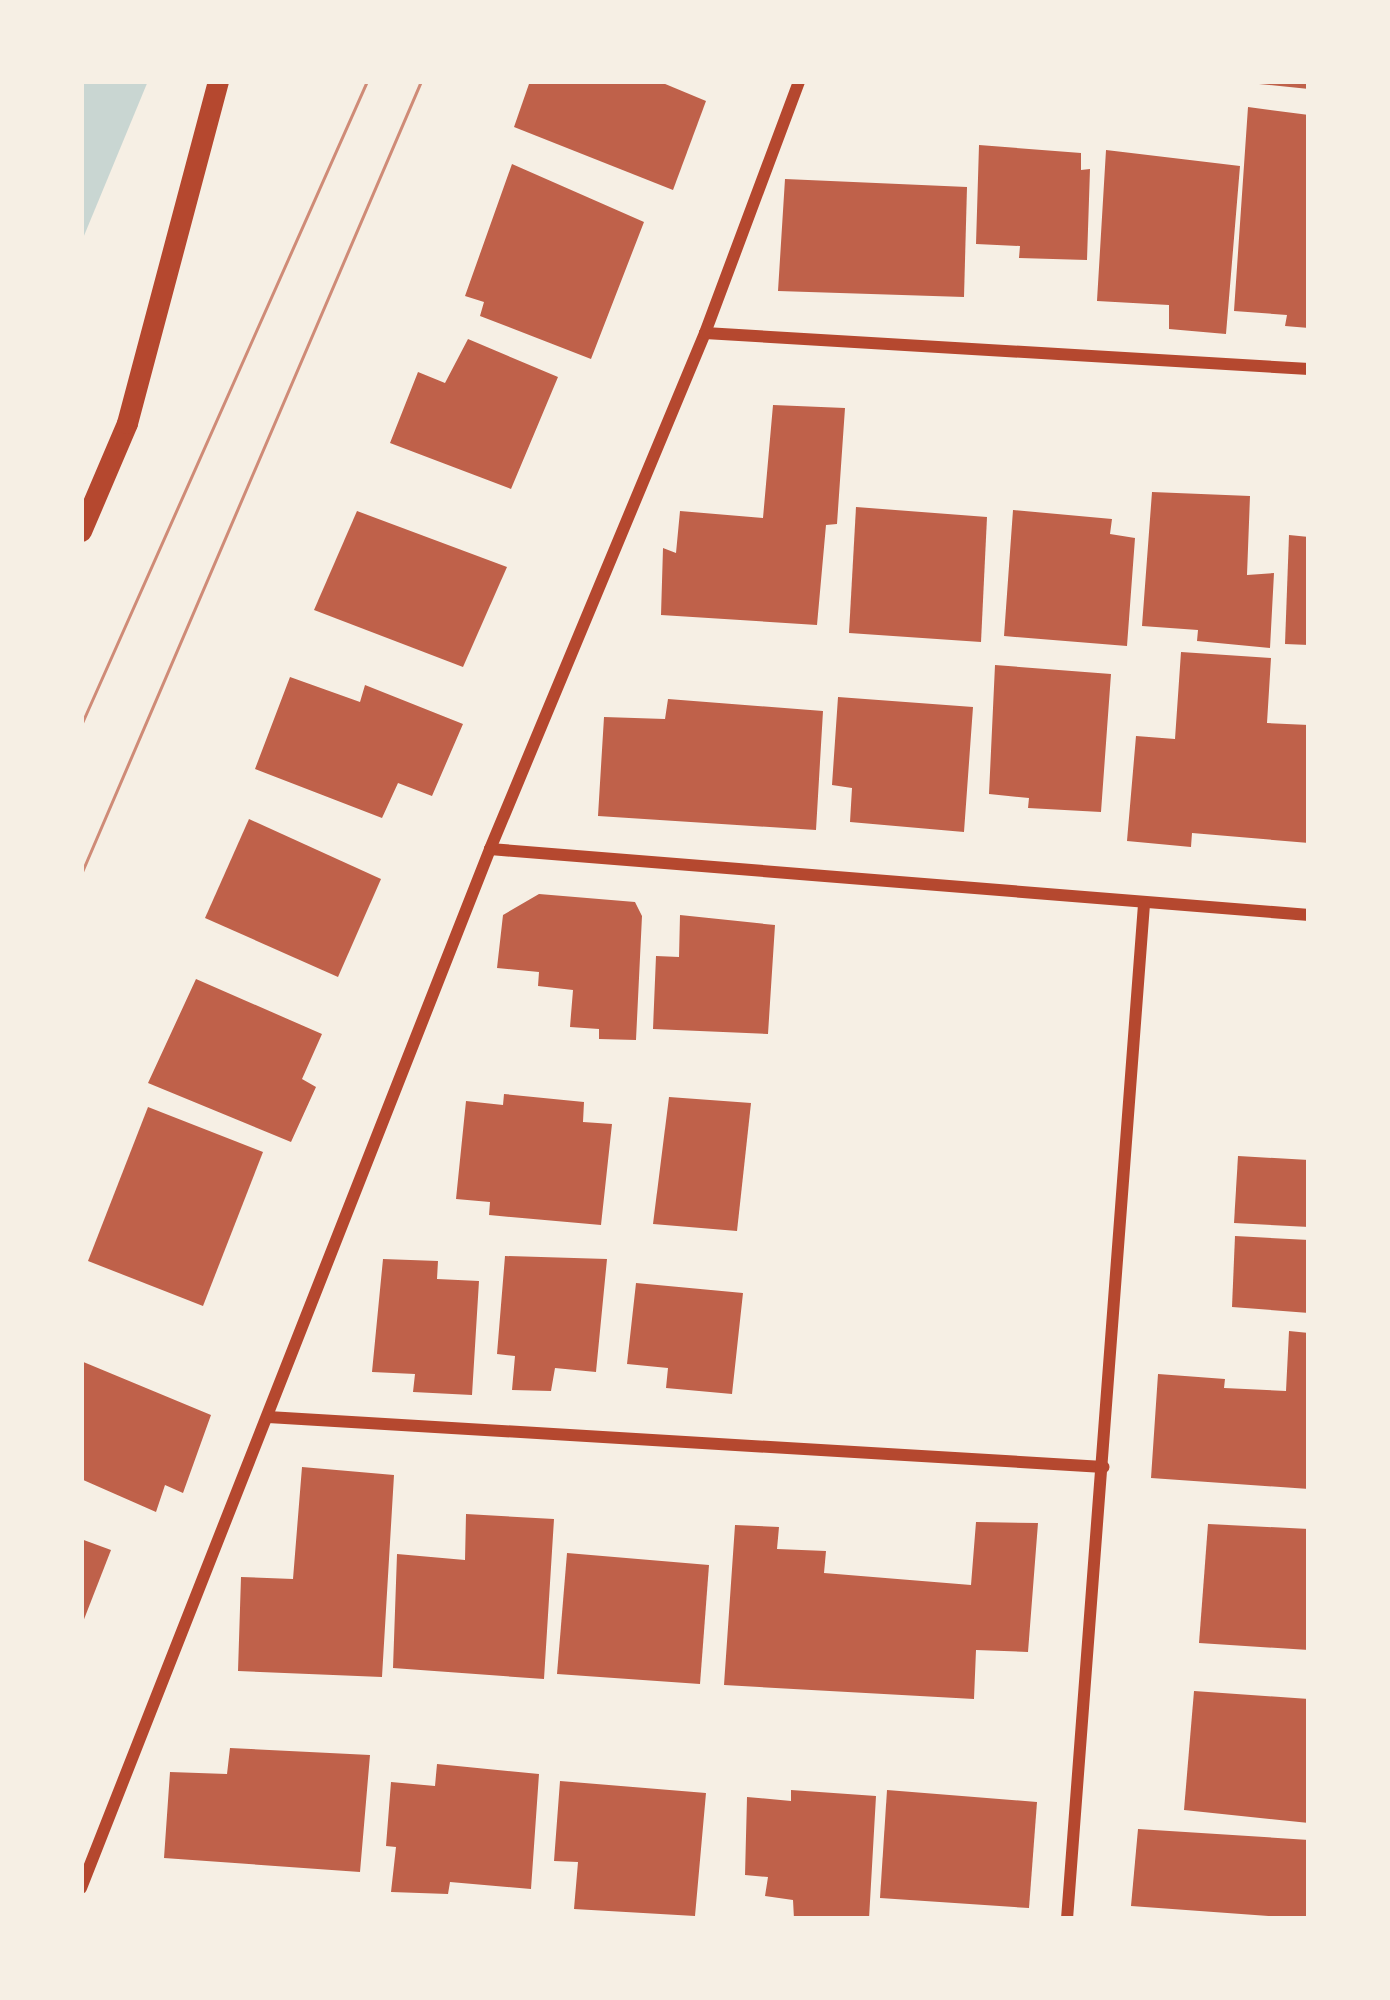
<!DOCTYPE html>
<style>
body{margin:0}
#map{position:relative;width:1390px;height:2000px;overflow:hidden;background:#f6efe4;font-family:"Archivo Narrow",sans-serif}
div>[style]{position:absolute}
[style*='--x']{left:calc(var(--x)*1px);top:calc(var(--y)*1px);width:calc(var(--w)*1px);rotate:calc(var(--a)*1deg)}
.water>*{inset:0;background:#c9d6d2}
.building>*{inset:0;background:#bf614a}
.minor>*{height:12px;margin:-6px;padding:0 6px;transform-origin:6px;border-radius:6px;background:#b5482f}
.tertiary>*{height:21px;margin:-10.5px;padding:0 10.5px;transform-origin:10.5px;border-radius:10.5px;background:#b5482f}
.tram>*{height:3px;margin:-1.5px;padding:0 1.5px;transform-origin:1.5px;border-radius:1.5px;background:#cf8b77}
span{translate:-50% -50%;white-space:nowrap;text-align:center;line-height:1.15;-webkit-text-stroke:12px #f6efe4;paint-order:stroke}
.frame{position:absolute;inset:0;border:84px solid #f6efe4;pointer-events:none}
</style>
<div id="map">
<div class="water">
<i style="clip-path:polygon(81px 81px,148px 81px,81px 243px)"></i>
</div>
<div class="building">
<i style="clip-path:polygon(530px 81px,658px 81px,706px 101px,673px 190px,514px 127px)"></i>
<i style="clip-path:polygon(1260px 81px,1309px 81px,1309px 89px,1259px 84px)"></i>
<i style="clip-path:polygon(1248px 107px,1309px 115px,1309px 328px,1285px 326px,1287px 315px,1234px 311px)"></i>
<i style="clip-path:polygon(979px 145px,1081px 153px,1081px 170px,1090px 169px,1087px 260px,1019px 258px,1020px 246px,976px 244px)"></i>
<i style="clip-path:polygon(1106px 150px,1240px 166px,1226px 334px,1169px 329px,1169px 305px,1097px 301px)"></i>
<i style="clip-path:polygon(512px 164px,644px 222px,591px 359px,480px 316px,484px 302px,465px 296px)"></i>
<i style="clip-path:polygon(785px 179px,967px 187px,964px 297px,778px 291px)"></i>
<i style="clip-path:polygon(468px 339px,558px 377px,511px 489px,390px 443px,418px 372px,445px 383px)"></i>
<i style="clip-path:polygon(773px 405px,845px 408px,837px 524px,826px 525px,817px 625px,661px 615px,663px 548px,676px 553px,680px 511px,763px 518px)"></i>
<i style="clip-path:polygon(1152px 492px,1250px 496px,1247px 575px,1274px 573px,1270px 648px,1197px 641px,1198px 630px,1142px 626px)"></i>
<i style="clip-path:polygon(856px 507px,987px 517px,981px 642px,849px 633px)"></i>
<i style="clip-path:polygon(1013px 510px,1112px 519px,1110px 534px,1135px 538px,1127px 646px,1004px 636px)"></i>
<i style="clip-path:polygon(357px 511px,507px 567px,463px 667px,314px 610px)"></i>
<i style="clip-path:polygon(1289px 535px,1309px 537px,1309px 645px,1285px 644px)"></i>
<i style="clip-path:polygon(1181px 652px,1271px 658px,1267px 723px,1309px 725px,1309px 843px,1192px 833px,1191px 847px,1127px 841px,1136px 736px,1175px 739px)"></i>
<i style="clip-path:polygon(995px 665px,1111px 674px,1101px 812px,1028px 808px,1029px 798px,989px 794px)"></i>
<i style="clip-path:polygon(290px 677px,360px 702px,365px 685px,463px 724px,432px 796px,398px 783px,382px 818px,255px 769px)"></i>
<i style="clip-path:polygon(838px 697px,973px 707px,964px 832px,850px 822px,852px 788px,832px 785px)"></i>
<i style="clip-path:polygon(668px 699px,823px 711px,816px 830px,598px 816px,604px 717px,665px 719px)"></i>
<i style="clip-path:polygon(249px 819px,381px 879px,338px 977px,205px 918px)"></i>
<i style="clip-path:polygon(539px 894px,635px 902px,642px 916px,636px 1040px,599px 1039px,599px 1029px,570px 1027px,573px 990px,538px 986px,539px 972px,497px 968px,503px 915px)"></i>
<i style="clip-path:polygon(680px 915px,775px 925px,768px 1034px,653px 1029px,656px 956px,679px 957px)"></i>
<i style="clip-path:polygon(196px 979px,322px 1034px,302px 1079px,316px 1087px,291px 1142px,148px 1083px)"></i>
<i style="clip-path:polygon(504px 1094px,584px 1102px,583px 1122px,612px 1124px,601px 1225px,489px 1215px,490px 1202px,456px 1199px,466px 1101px,503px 1105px)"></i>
<i style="clip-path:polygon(669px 1097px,751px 1103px,737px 1231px,653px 1224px)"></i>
<i style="clip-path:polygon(148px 1107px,263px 1152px,203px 1306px,88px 1261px)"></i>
<i style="clip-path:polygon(1238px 1156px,1309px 1160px,1309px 1227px,1234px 1223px)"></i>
<i style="clip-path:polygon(1235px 1236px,1309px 1240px,1309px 1313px,1232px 1307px)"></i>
<i style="clip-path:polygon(505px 1256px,607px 1259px,596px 1372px,555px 1368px,551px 1391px,512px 1390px,515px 1356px,497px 1354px)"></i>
<i style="clip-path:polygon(383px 1259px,438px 1261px,437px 1279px,479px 1281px,472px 1395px,413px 1392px,415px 1374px,372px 1372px)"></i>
<i style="clip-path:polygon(636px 1283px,743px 1293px,732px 1394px,666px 1388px,668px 1368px,627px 1364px)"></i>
<i style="clip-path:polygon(1289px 1331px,1309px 1333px,1309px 1489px,1151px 1478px,1158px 1374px,1225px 1379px,1224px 1388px,1286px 1391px)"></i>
<i style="clip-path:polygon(81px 1361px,211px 1415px,183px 1493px,165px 1485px,156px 1512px,81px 1479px)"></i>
<i style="clip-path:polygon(302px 1467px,394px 1475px,382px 1677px,238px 1671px,241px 1577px,293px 1579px)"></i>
<i style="clip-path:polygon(466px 1514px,554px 1519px,544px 1679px,393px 1668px,397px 1554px,465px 1560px)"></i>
<i style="clip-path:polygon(976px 1522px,1038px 1523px,1028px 1652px,976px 1650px,974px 1699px,724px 1685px,735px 1525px,779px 1527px,777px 1549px,826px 1551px,824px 1573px,971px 1585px)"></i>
<i style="clip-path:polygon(1208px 1524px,1309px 1529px,1309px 1650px,1199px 1643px)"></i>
<i style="clip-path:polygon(81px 1539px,111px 1550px,81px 1627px)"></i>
<i style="clip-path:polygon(567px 1553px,709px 1565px,700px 1684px,557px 1674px)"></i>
<i style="clip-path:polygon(1194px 1691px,1309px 1699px,1309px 1823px,1184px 1810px)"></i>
<i style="clip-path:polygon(230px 1748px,370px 1755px,360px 1872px,164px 1858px,170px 1772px,227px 1774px)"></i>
<i style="clip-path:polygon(437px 1764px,539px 1774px,531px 1889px,450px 1882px,448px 1894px,391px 1892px,396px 1847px,386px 1846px,391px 1782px,435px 1786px)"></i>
<i style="clip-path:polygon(560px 1781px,706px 1793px,695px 1916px,574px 1909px,578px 1862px,554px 1861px)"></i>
<i style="clip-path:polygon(791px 1790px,876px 1796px,869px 1919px,794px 1919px,793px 1900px,765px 1896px,768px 1877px,745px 1875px,747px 1797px,791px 1801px)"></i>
<i style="clip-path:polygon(887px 1790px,1037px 1802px,1029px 1908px,880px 1898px)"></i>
<i style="clip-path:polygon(1138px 1829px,1309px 1840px,1309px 1919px,1131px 1906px)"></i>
</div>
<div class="minor">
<i style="--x:705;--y:333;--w:605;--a:3.41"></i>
<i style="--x:490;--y:849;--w:822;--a:4.61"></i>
<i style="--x:268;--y:1417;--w:837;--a:3.42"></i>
<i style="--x:81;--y:1888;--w:1117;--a:-68.51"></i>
<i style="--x:490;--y:849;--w:559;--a:-67.38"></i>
<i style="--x:705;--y:333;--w:269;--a:-69.5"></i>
<i style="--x:1067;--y:1919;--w:1018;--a:-85.66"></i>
</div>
<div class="tertiary">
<i style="--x:81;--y:531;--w:117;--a:-66.9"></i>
<i style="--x:127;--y:423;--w:354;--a:-75.1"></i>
</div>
<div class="tram">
<i style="--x:81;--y:725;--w:705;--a:-66.05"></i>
<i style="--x:81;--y:874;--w:863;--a:-66.79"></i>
</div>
<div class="frame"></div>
</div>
